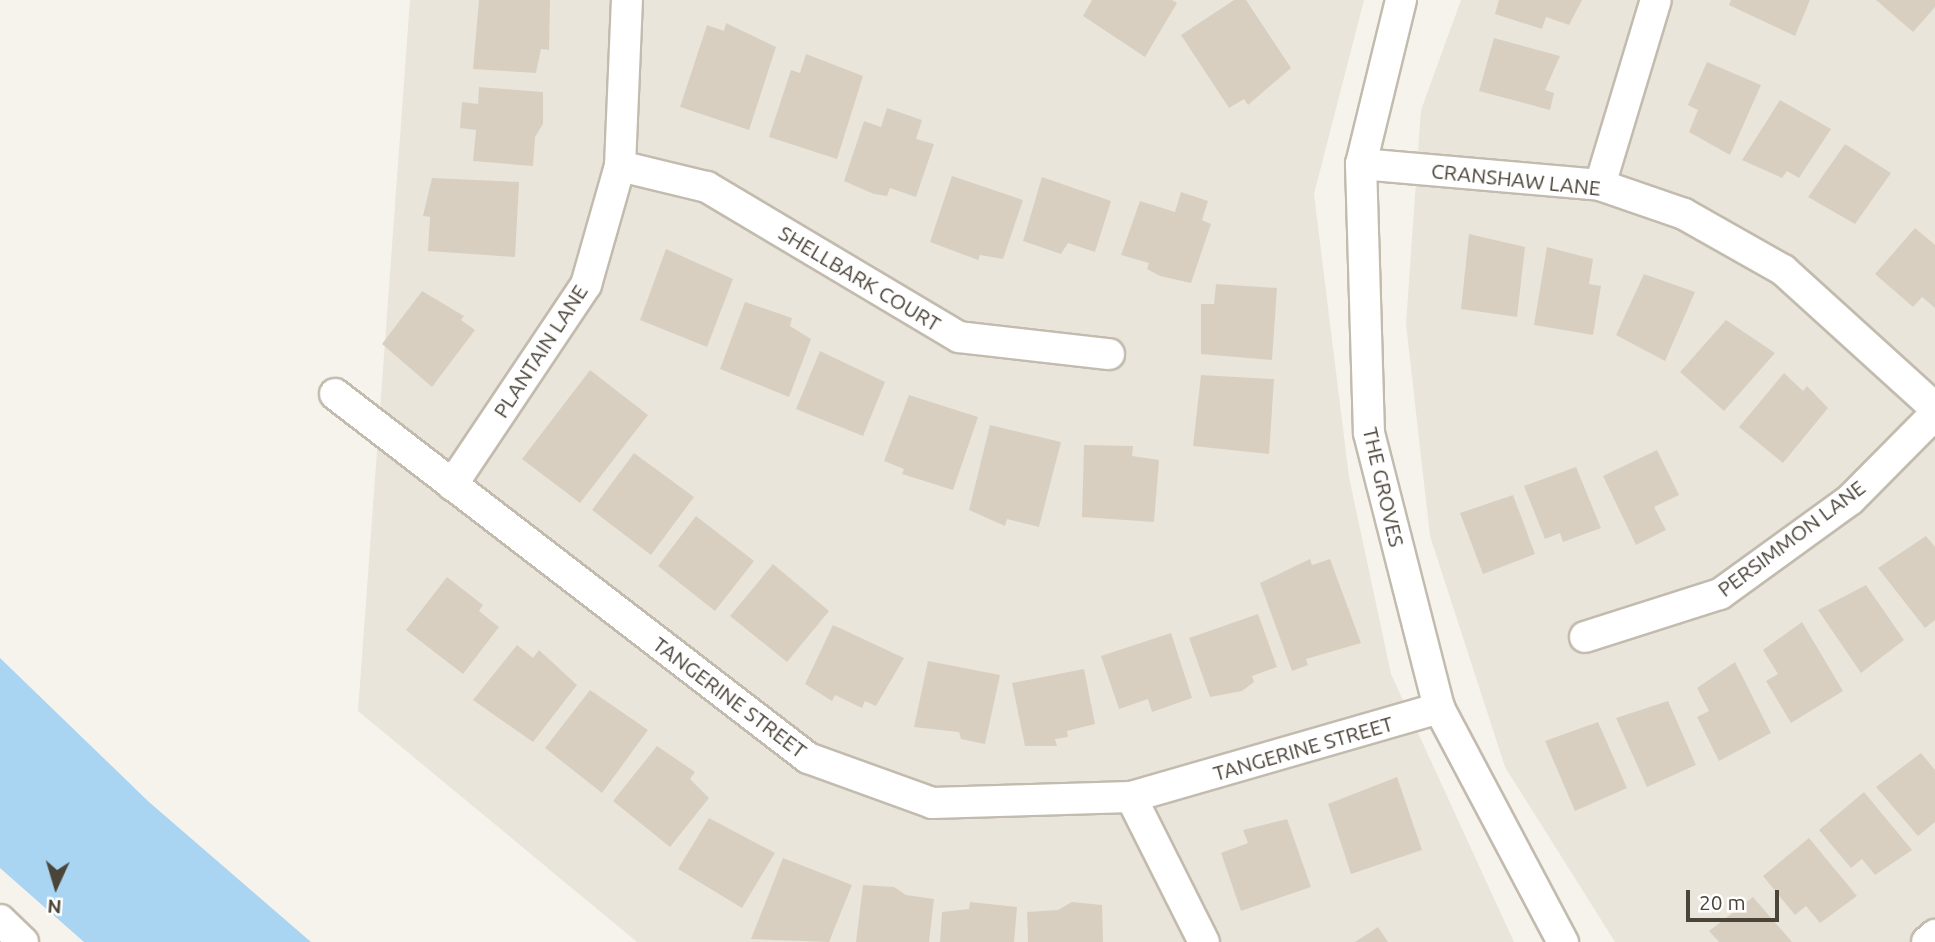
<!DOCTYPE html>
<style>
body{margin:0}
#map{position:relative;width:1935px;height:942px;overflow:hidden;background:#f6f3ec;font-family:Ubuntu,sans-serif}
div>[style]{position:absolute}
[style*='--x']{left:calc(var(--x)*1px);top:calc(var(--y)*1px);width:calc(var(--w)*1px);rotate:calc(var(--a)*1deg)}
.residential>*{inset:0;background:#eae5da}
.water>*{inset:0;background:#a9d4f2}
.building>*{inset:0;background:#d8cfc1}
.roads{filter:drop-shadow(2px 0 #c2bbae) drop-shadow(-2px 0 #c2bbae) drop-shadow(0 2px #c2bbae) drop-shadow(0 -2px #c2bbae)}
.minor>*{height:30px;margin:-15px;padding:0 15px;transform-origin:15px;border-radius:15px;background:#fff}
span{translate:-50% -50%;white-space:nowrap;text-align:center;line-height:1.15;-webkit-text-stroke:5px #fff;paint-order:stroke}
.street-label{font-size:21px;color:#4b4439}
.north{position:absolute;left:21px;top:851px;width:70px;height:70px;-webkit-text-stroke:5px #fff;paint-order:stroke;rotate:184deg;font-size:19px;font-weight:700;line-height:28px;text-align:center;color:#4b4439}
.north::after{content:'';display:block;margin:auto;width:24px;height:32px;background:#4b4439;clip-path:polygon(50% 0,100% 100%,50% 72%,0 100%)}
.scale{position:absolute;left:1686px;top:890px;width:93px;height:32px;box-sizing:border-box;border:4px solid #4b4439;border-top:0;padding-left:9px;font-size:21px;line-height:24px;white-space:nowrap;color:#4b4439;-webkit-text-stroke:5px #fff;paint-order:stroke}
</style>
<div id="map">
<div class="residential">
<i style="clip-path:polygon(410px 0,1364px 0,1314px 194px,1349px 477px,1391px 674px,1514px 942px,637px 942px,358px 711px)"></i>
<i style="clip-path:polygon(1461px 0,1935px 0,1935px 942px,1615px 942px,1505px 767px,1430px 536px,1406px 324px,1421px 110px)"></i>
</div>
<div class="water">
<i style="clip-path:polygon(0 658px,149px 802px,311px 942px,84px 942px,0 868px)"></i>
</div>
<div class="building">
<i style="clip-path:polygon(479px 0,550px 0,549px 50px,541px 49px,536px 73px,473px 69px)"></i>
<i style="clip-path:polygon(1092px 0,1172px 0,1177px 3px,1145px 57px,1083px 16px)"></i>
<i style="clip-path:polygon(1234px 0,1246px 0,1291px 68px,1248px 105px,1244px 99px,1229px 108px,1181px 35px)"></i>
<i style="clip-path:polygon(1499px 0,1582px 0,1569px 25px,1546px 17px,1542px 29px,1495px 14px)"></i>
<i style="clip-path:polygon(1731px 0,1810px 0,1795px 36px,1729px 5px)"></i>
<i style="clip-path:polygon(1876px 0,1935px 0,1935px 7px,1913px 32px)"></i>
<i style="clip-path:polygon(726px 23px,776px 47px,749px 130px,680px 107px,707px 25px,724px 31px)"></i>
<i style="clip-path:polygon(1494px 38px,1560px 56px,1545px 90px,1554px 93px,1550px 110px,1479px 91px)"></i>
<i style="clip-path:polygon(806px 54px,863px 76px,837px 159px,769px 137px,791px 70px,800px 73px)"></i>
<i style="clip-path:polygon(1707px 62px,1761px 85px,1730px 155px,1689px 132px,1698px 110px,1688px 105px)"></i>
<i style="clip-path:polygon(479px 87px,543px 92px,543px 124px,535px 137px,533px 166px,473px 161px,476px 130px,460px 128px,462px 102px,478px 104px)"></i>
<i style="clip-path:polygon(1780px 100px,1831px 129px,1799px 178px,1787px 171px,1782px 178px,1742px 160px)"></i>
<i style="clip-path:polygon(887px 108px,922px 120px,916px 139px,934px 144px,916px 197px,890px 188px,887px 196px,874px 194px,844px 181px,864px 121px,881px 127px)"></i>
<i style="clip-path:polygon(1845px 144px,1891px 173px,1855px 224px,1808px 197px)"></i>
<i style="clip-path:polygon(952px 176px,1023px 200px,1003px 259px,980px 255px,978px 260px,930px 242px)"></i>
<i style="clip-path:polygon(1042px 177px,1111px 201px,1095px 252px,1068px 243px,1061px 254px,1023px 241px)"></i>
<i style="clip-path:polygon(432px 178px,519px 182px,515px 257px,428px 251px,430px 217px,423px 216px)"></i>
<i style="clip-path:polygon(1181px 192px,1208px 201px,1202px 220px,1211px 224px,1191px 283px,1160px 276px,1147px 269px,1149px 263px,1121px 255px,1140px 201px,1175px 212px)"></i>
<i style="clip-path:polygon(1915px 228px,1935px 245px,1935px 308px,1922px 297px,1913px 307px,1875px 274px)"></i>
<i style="clip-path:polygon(1469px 234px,1525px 247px,1517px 317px,1461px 309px)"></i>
<i style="clip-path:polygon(1547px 247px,1593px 259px,1589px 284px,1601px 286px,1593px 335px,1534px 325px)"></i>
<i style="clip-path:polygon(666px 249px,733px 279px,707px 347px,640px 320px)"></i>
<i style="clip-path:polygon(1644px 274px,1695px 292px,1665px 361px,1616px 335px)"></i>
<i style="clip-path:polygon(1216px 284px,1277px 288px,1272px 360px,1201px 354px,1201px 304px,1214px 304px)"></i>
<i style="clip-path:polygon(422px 291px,464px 316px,461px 320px,475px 330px,432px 387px,382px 344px)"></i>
<i style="clip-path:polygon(745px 302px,792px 318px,790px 326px,811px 339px,789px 397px,720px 369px)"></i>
<i style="clip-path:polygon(1726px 320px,1775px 353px,1724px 411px,1680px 372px)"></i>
<i style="clip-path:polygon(820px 351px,885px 382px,863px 436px,796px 409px)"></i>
<i style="clip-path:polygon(590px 370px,648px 415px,580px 503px,522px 459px)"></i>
<i style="clip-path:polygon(1784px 373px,1803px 391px,1807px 386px,1828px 408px,1783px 463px,1739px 427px)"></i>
<i style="clip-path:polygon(1201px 375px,1274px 379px,1269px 454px,1193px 446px)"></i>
<i style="clip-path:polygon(909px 395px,978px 417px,953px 490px,902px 474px,904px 469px,884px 461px)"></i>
<i style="clip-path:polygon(990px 425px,1061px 442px,1039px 527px,1007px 519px,1005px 526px,969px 510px)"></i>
<i style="clip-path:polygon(1084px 445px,1133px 446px,1132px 456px,1159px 460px,1154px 522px,1082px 517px)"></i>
<i style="clip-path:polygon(1657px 450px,1679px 495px,1654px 507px,1666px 530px,1636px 545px,1603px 476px)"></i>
<i style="clip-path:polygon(634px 453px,694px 497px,651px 555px,592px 510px)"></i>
<i style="clip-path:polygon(1576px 467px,1601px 528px,1563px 542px,1560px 533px,1545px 539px,1524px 486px)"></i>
<i style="clip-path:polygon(1513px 495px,1535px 554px,1483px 574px,1460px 513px)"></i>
<i style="clip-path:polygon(696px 516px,754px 561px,715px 611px,658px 566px)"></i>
<i style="clip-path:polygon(1926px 536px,1935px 547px,1935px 620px,1925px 628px,1878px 568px)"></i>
<i style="clip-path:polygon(1310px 559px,1312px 565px,1330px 559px,1361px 643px,1306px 659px,1308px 665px,1292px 671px,1260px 583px)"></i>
<i style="clip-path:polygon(773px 564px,829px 611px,787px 662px,730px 616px)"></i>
<i style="clip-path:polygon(447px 577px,483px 605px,479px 611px,499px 627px,463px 674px,406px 630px)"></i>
<i style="clip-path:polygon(1866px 585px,1904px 640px,1861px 673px,1818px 610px)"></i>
<i style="clip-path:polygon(1258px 614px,1277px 667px,1252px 676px,1254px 682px,1242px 691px,1210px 697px,1189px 638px)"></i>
<i style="clip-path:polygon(1802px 622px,1843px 691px,1791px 723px,1766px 681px,1778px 674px,1763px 650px)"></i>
<i style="clip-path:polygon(833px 625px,904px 658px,876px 706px,865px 701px,862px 708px,835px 695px,832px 701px,805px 684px)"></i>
<i style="clip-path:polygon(1171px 633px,1192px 698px,1152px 712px,1148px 699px,1119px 709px,1101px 656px)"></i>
<i style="clip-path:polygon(517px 645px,533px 658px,539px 650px,577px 685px,533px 742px,473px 700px)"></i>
<i style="clip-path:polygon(928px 661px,1000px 675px,985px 744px,961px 739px,959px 732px,914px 727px)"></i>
<i style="clip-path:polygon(1735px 662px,1771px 733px,1719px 761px,1697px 717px,1709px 711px,1697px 688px)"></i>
<i style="clip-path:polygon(1084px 669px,1095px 724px,1067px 731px,1068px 737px,1055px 739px,1057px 746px,1025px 746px,1012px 683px)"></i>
<i style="clip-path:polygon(590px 690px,648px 730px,602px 793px,545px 748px)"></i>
<i style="clip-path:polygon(1668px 701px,1696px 765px,1647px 787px,1616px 718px)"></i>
<i style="clip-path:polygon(1598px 722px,1627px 788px,1575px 811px,1545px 741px)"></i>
<i style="clip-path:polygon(657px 746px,695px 772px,690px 779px,709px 798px,670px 847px,613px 801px)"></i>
<i style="clip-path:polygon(1921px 753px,1935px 770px,1935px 822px,1918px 836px,1876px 787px)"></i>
<i style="clip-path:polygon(1397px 777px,1422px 850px,1351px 874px,1328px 804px)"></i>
<i style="clip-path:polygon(1864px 792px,1912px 850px,1875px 875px,1862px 859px,1851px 868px,1819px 830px)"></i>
<i style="clip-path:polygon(709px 818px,775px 853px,742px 908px,678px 869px)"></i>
<i style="clip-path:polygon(1287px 819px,1311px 887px,1241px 911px,1221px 853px,1248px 843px,1243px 830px)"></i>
<i style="clip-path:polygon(1809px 838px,1857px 896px,1820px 923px,1806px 906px,1795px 915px,1763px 876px)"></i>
<i style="clip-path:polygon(783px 858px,852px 885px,829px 942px,751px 939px)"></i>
<i style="clip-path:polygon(863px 885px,894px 887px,906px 895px,934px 899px,929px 942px,856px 942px)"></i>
<i style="clip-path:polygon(1753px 897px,1792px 942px,1719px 942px,1709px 931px)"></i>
<i style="clip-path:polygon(970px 902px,1017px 907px,1014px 942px,940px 942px,942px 912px,969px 909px)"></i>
<i style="clip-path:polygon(1072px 902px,1102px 905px,1103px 942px,1028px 942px,1027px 912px,1058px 910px)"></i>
<i style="clip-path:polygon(1378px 927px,1388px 942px,1355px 942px)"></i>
</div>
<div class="roads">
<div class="minor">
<i style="--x:1401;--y:0;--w:169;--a:103.7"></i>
<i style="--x:1361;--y:164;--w:269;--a:88.3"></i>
<i style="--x:1369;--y:433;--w:284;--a:75.7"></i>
<i style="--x:1439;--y:708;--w:265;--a:62.1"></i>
<i style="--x:1361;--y:164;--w:240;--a:5"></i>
<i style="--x:1600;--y:185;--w:89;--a:19"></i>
<i style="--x:1684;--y:214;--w:114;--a:29.5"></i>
<i style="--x:1783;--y:270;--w:205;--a:42.2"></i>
<i style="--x:620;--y:166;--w:89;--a:13.6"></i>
<i style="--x:707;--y:187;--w:293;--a:30.8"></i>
<i style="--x:959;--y:337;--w:151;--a:6.5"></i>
<i style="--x:1600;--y:185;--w:193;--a:-73.2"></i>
<i style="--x:335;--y:394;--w:597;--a:37.58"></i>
<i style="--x:808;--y:758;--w:132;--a:19.9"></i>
<i style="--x:932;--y:803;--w:199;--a:-1.7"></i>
<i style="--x:1131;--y:797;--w:321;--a:-16.1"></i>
<i style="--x:452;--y:485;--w:241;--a:-56.2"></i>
<i style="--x:586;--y:285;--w:124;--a:-74.1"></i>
<i style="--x:620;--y:166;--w:166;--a:-87.6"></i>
<i style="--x:1585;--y:637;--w:142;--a:-17.7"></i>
<i style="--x:1720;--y:594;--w:160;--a:-35.9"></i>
<i style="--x:1850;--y:500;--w:121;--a:-45.3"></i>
<i style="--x:1131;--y:797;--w:162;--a:63.3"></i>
<i style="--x:0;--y:920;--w:32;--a:44"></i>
<i style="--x:1927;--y:942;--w:11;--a:-41"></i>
</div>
</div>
<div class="street-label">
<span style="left:1516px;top:179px;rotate:6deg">CRANSHAW LANE</span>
<span style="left:860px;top:278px;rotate:31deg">SHELLBARK COURT</span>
<span style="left:540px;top:351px;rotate:-57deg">PLANTAIN LANE</span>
<span style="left:1384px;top:487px;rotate:77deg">THE GROVES</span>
<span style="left:1791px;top:538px;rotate:-37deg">PERSIMMON LANE</span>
<span style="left:730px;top:697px;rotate:37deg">TANGERINE STREET</span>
<span style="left:1303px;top:748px;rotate:-16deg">TANGERINE STREET</span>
</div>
<div class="north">N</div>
<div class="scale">20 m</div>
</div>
